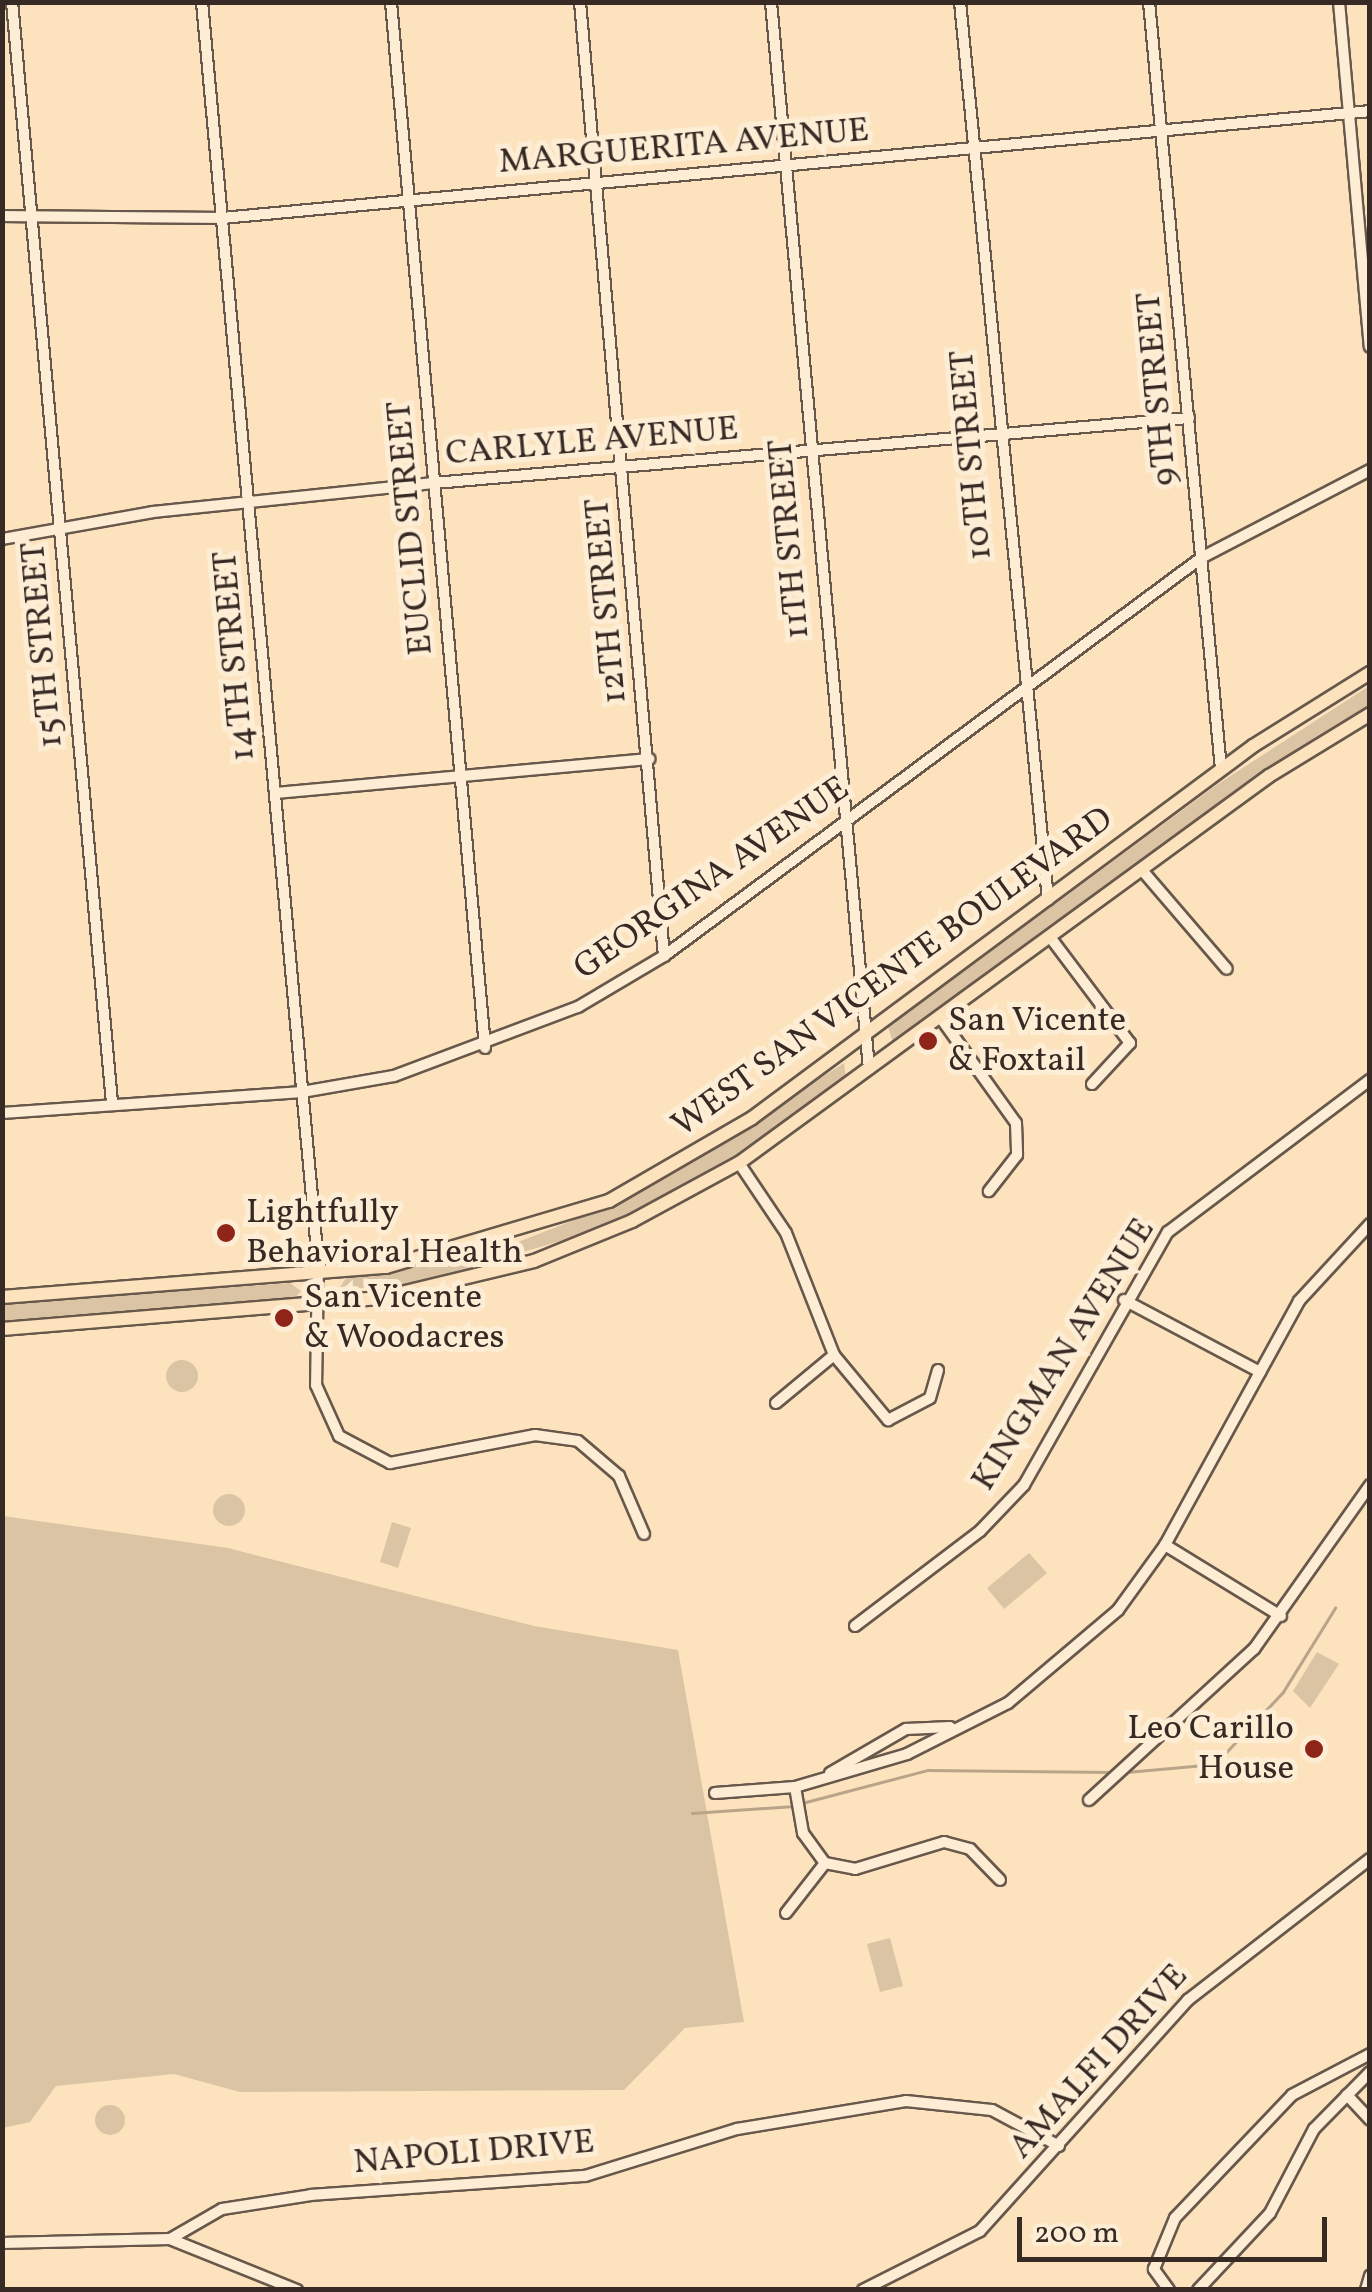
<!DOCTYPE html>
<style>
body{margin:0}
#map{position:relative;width:1372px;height:2292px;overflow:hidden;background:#fce3be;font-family:Vollkorn,serif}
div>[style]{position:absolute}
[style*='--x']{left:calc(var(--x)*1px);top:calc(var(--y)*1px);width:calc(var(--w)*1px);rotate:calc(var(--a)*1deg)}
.green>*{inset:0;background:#dbc4a4}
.round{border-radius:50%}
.stream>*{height:2.5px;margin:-1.25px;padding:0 1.25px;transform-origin:1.25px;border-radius:1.25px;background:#b9a48a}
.roads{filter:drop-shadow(2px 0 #68584b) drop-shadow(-2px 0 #68584b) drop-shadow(0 2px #68584b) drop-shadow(0 -2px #68584b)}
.minor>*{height:10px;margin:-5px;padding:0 5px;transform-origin:5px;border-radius:5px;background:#fdedd5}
.major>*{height:12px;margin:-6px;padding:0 6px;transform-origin:6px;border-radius:6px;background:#fce3be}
.dots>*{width:28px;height:28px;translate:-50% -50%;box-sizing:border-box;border:5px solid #fdedd5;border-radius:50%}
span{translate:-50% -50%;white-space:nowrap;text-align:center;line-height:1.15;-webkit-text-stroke:10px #fdedd5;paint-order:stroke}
.street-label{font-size:35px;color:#372a25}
.poi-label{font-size:35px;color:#372a25}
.left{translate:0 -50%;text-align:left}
.right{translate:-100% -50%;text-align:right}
.frame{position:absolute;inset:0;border:5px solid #372a25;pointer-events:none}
.scale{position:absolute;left:1017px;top:2217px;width:310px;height:45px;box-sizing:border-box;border:5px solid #372a25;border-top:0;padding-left:12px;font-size:30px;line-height:35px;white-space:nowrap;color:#372a25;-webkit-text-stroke:8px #fdedd5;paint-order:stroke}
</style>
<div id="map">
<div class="green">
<i style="clip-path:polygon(1369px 686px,1369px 705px,893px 1042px,888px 1027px,1218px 784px)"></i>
<i style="clip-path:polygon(844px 1063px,846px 1079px,768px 1137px,601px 1229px,409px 1286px,339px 1289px,346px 1278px,513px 1244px,633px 1197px)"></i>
<i style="clip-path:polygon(290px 1283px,301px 1291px,292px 1301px,3px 1322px,3px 1304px)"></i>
<i class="round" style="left:166px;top:1360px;width:32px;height:32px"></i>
<i class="round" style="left:213px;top:1494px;width:32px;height:32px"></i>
<i style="clip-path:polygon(3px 1516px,228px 1548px,534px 1626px,678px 1650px,744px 2022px,685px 2028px,624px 2090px,240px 2092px,174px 2074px,56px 2086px,30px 2122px,3px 2128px)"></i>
<i style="clip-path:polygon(392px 1522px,411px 1528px,398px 1568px,380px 1562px)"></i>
<i style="clip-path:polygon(1029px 1553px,1047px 1573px,1004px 1609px,987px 1588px)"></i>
<i style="clip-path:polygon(1317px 1652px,1339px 1664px,1310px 1708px,1293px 1691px)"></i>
<i style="clip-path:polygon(890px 1938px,903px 1986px,880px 1992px,867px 1944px)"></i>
<i class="round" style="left:95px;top:2105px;width:30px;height:30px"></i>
</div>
<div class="stream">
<i style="--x:1127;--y:1772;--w:88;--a:-5.2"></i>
<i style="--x:1215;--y:1764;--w:99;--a:-46.6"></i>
<i style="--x:1283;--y:1692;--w:99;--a:-58.2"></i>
<i style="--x:802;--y:1803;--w:130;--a:-14.7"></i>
<i style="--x:928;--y:1770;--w:186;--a:0.6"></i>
<i style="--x:692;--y:1813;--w:102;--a:-3.9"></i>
</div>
<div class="roads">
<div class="minor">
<i style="--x:12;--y:2;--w:1107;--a:84.81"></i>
<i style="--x:202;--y:2;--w:1265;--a:84.74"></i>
<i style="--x:318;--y:1262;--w:123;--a:90.9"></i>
<i style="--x:316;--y:1385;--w:56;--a:65.7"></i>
<i style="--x:339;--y:1436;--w:58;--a:27.9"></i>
<i style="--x:390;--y:1463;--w:148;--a:-10.9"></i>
<i style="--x:535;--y:1435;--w:43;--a:7.9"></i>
<i style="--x:578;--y:1441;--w:54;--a:40.5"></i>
<i style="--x:619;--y:1476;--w:63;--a:66.7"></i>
<i style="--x:391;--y:2;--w:1050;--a:84.86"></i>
<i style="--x:580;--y:2;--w:958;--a:84.97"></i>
<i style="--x:771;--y:2;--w:1071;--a:84.75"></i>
<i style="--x:960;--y:2;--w:902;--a:84.4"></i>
<i style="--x:1149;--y:2;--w:771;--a:84.64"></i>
<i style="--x:1339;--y:2;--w:346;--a:84.9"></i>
<i style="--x:2;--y:216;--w:220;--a:0.5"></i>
<i style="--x:222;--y:218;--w:1153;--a:-5.32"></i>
<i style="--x:2;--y:539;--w:153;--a:-10.1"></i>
<i style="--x:153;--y:512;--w:282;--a:-5.9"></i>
<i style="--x:434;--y:483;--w:758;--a:-4.92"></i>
<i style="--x:275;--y:793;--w:376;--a:-5.2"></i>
<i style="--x:1142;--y:870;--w:130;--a:49.4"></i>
<i style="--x:1050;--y:937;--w:133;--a:53"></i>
<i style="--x:1130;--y:1043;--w:56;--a:132.8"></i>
<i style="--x:940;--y:1017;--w:130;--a:54.4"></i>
<i style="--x:1016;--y:1123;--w:32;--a:88"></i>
<i style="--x:1017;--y:1155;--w:46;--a:127.9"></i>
<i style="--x:2;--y:1113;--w:301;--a:-4"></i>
<i style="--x:302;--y:1092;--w:93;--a:-9.9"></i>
<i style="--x:394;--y:1076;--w:197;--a:-20.6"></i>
<i style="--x:578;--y:1007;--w:100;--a:-30.7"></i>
<i style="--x:664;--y:956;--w:668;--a:-36.54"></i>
<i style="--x:1201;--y:558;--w:191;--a:-27.5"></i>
<i style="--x:739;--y:1163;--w:84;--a:56.1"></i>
<i style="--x:786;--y:1233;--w:131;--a:68.5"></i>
<i style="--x:834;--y:1355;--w:85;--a:50.3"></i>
<i style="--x:888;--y:1420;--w:47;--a:-27.6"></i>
<i style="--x:930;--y:1398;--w:29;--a:-74"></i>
<i style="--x:1124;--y:1300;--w:154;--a:27.9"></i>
<i style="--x:776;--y:1403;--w:75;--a:-39.6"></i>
<i style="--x:1165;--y:1545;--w:136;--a:31.5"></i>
<i style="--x:855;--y:1626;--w:157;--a:-37.2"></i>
<i style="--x:980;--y:1531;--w:64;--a:-46.3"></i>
<i style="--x:1024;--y:1485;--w:291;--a:-60.4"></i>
<i style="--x:1168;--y:1232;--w:253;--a:-37"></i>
<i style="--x:830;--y:1773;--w:88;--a:-30.1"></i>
<i style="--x:906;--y:1729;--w:44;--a:-2.6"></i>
<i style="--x:795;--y:1787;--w:47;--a:80.1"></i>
<i style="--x:803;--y:1833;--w:37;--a:54"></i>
<i style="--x:825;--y:1863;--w:31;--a:11"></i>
<i style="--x:855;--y:1869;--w:93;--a:-16.9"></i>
<i style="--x:944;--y:1842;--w:27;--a:15"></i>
<i style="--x:970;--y:1849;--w:43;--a:45.9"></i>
<i style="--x:715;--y:1793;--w:80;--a:-4.3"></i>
<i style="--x:795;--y:1787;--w:117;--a:-16.4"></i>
<i style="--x:907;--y:1754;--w:113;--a:-26.8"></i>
<i style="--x:1008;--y:1703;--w:144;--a:-40.2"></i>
<i style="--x:1118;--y:1610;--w:80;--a:-54.1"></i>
<i style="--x:1165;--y:1545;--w:278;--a:-61.2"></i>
<i style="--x:1299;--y:1301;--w:105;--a:-47.3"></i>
<i style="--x:1089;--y:1800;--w:224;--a:-42.5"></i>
<i style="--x:1254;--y:1649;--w:201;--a:-54.7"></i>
<i style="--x:786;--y:1913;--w:63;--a:-52"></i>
<i style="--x:1347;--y:2095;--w:34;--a:47"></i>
<i style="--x:170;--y:2239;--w:137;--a:21.9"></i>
<i style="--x:2;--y:2243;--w:168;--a:-1.4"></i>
<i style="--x:170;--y:2239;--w:60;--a:-30"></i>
<i style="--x:222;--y:2209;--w:90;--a:-8.9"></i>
<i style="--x:311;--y:2195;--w:275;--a:-4"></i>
<i style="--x:585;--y:2176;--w:159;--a:-17.2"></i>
<i style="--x:737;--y:2129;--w:171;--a:-9.4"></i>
<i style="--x:906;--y:2101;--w:86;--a:6"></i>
<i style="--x:992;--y:2110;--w:76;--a:28.2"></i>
<i style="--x:863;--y:2290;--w:131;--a:-26.8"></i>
<i style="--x:980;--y:2231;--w:311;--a:-48"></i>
<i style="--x:1188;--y:2000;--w:230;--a:-37.8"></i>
<i style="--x:1169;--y:2290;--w:26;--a:-126"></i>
<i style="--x:1154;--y:2269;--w:55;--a:-67.6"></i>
<i style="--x:1175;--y:2218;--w:170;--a:-46.4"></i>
<i style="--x:1292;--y:2095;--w:88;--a:-27.7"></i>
<i style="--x:1198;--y:2290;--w:105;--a:-46.9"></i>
<i style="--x:1270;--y:2213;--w:95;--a:-62.4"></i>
<i style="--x:1314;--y:2129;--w:80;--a:-45.5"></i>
<i style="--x:1366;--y:2290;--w:15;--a:-74"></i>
</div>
<div class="major">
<i style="--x:2;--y:1297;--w:385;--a:-4.5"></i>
<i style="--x:386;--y:1267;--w:233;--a:-16.5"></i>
<i style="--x:609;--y:1201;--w:165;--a:-30.1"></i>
<i style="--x:752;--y:1118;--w:624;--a:-36.59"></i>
<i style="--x:1253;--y:746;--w:138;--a:-32"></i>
<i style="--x:2;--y:1329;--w:379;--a:-4.7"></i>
<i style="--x:380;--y:1298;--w:158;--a:-13.5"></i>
<i style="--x:534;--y:1261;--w:106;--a:-22.2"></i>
<i style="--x:632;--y:1221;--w:122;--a:-28.5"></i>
<i style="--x:739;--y:1163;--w:656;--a:-36.14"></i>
<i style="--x:1269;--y:776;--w:119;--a:-31.5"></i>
</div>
</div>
<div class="dots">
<i style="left:928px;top:1041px;background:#8f2418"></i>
<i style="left:226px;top:1233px;background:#8f2418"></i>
<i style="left:284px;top:1318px;background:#8f2418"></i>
<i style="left:1314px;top:1749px;background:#8f2418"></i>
</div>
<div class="street-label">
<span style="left:684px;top:147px;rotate:-5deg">MARGUERITA AVENUE</span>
<span style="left:1158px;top:389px;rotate:-95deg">9TH STREET</span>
<span style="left:592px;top:442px;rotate:-5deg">CARLYLE AVENUE</span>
<span style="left:972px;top:455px;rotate:-95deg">10TH STREET</span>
<span style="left:411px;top:528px;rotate:-95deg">EUCLID STREET</span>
<span style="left:790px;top:539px;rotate:-95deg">11TH STREET</span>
<span style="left:607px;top:601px;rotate:-95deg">12TH STREET</span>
<span style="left:43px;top:645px;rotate:-95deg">15TH STREET</span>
<span style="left:235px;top:656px;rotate:-95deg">14TH STREET</span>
<span style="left:712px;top:879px;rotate:-35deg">GEORGINA AVENUE</span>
<span style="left:893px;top:973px;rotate:-36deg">WEST SAN VICENTE BOULEVARD</span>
<span style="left:1064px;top:1355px;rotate:-58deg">KINGMAN AVENUE</span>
<span style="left:1099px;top:2062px;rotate:-48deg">AMALFI DRIVE</span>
<span style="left:474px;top:2153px;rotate:-5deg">NAPOLI DRIVE</span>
</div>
<div class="poi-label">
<span class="left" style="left:948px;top:1041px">San Vicente<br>&amp; Foxtail</span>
<span class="left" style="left:246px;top:1233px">Lightfully<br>Behavioral Health</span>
<span class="left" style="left:304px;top:1318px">San Vicente<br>&amp; Woodacres</span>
<span class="right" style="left:1294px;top:1749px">Leo Carillo<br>House</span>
</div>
<div class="frame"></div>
<div class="scale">200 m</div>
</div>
